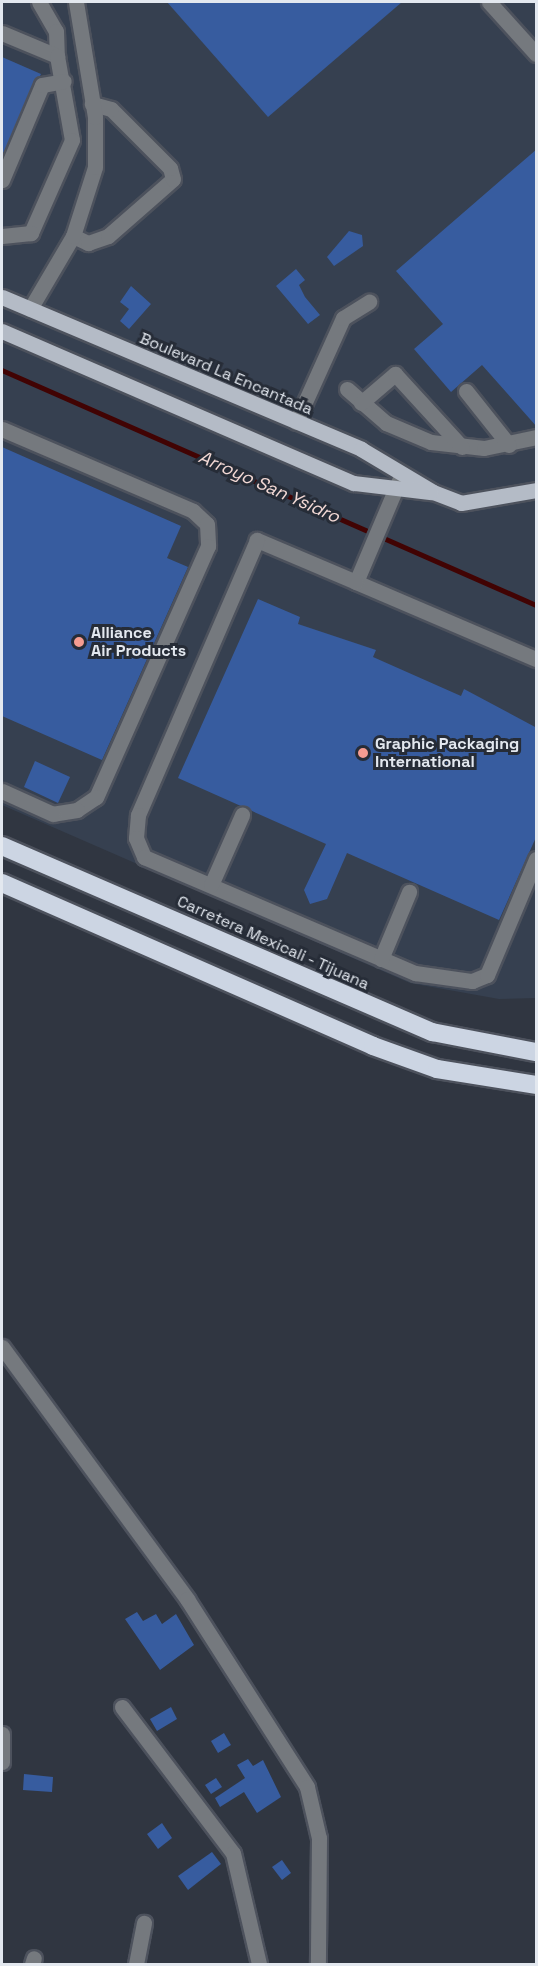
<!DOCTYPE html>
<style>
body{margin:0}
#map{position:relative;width:538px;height:1966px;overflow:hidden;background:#303641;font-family:"Space Grotesk",sans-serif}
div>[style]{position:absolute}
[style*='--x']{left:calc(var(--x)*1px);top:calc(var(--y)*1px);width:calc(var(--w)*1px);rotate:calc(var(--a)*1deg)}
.built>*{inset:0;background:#364050}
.stream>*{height:4.5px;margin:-2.25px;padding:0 2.25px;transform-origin:2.25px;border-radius:2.25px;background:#410303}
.building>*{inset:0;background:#375c9f}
.roads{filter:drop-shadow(2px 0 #4d525d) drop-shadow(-2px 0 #4d525d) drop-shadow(0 2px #4d525d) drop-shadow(0 -2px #4d525d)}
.minor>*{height:15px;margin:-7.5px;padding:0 7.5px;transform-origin:7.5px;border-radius:7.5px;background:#75797e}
.major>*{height:15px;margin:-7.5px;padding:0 7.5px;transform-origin:7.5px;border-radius:7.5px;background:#b4bbc6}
.highway>*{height:18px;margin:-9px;padding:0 9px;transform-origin:9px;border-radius:9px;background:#ccd5e3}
.dots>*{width:16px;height:16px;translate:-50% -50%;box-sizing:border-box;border:3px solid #262c37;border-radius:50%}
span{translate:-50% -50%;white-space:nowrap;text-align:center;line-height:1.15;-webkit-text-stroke:6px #262c37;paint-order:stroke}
.street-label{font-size:16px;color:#e3e8ef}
.poi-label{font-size:16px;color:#e3e8ef;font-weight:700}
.left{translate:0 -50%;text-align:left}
.water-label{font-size:18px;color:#f3d9d5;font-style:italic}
.frame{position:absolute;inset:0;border:3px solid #e3e8ef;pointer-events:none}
</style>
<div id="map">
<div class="built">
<i style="clip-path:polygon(2px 2px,536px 2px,536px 998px,499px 999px,410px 983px,2px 805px)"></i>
</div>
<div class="stream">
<i style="--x:2;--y:370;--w:583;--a:23.75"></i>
</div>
<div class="building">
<i style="clip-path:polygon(167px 2px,402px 2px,268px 117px)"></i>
<i style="clip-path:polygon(2px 57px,41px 74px,2px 156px)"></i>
<i style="clip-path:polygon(537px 149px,537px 427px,482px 365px,451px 392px,414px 349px,443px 324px,396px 271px)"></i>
<i style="clip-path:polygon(349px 231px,362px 235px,363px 246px,334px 266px,327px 257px)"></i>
<i style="clip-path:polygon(296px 269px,305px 280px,299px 285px,305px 297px,320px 315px,308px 324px,276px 286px)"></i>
<i style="clip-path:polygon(131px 286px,151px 304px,129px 329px,120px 321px,129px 309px,120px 302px)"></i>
<i style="clip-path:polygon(2px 447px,181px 526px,167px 558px,188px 567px,102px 760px,2px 716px)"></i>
<i style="clip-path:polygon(258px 599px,300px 617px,298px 624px,376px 650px,373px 657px,461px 696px,464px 689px,537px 728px,537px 835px,499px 920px,347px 853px,327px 899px,310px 904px,304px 890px,326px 844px,178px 778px)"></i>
<i style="clip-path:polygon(35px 761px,70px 777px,58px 803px,24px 787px)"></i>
<i style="clip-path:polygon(137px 1612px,143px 1621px,156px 1614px,162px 1624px,176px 1614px,194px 1645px,160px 1670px,125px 1619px)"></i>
<i style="clip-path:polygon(171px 1707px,177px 1719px,157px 1731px,150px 1719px)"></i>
<i style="clip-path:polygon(224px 1733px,231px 1745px,218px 1753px,211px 1741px)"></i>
<i style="clip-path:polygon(248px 1759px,253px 1766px,263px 1760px,281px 1797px,257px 1813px,244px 1792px,220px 1807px,215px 1798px,245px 1778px,237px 1765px)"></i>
<i style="clip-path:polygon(24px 1774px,53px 1777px,52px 1792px,23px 1790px)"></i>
<i style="clip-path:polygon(216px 1778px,222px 1787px,211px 1794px,205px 1785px)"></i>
<i style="clip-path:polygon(162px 1823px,172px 1838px,158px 1849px,147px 1834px)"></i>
<i style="clip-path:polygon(212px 1852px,221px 1864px,188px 1890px,178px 1876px)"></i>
<i style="clip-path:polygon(282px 1860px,291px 1873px,282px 1880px,272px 1867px)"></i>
</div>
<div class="roads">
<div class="minor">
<i style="--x:39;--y:2;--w:34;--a:60"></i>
<i style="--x:56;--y:31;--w:25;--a:88"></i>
<i style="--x:489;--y:2;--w:70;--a:47.9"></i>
<i style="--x:2;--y:33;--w:60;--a:22.7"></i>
<i style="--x:57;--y:56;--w:85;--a:79.9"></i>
<i style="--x:72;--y:140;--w:102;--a:113.8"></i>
<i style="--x:31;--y:233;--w:29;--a:174"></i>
<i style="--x:2;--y:180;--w:103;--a:-67.2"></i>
<i style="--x:42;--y:85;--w:22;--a:-10"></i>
<i style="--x:73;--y:236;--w:17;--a:25"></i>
<i style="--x:88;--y:243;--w:21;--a:-19"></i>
<i style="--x:108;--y:236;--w:86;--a:-41.2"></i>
<i style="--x:173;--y:179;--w:11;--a:-105"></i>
<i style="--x:170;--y:168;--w:83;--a:-135"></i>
<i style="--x:111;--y:109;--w:20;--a:-165"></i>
<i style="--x:30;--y:309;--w:85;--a:-59.5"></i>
<i style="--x:73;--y:236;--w:72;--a:-72.3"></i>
<i style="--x:95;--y:167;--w:50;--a:-90"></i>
<i style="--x:95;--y:117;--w:117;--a:-99.4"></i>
<i style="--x:347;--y:389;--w:52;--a:41.1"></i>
<i style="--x:386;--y:423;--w:49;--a:22.9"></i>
<i style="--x:431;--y:442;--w:53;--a:6.5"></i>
<i style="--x:484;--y:448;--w:53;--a:-11.9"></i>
<i style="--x:466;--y:391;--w:69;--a:51.5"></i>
<i style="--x:361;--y:403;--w:45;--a:-40.5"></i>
<i style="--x:395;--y:374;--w:99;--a:47.5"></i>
<i style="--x:296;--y:422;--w:114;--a:-65.7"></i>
<i style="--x:343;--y:318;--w:31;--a:-32"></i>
<i style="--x:2;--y:429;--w:208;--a:23.2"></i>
<i style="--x:193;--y:511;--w:19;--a:43"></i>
<i style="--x:207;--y:524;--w:22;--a:87"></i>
<i style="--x:208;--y:546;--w:275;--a:114"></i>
<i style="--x:96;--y:797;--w:23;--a:146"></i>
<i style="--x:77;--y:810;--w:24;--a:171"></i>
<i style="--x:53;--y:814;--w:56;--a:-155.7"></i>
<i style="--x:401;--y:476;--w:115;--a:113"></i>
<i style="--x:356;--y:582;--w:196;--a:23.2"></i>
<i style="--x:356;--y:582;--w:108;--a:-157"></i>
<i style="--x:257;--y:540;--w:300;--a:113.4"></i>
<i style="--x:138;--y:815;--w:23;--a:95"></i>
<i style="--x:136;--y:838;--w:21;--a:67"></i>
<i style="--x:144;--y:857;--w:295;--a:23.2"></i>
<i style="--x:415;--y:973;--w:58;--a:8"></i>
<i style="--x:472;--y:981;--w:16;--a:-22"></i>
<i style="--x:487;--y:975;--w:126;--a:-67.1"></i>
<i style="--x:211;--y:885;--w:77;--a:-66.1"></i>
<i style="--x:381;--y:959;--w:73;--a:-67.3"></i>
<i style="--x:2;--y:1347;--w:313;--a:53.7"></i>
<i style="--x:187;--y:1599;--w:223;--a:57.4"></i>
<i style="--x:307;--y:1787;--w:52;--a:76.8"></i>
<i style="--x:319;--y:1838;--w:126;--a:90.5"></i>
<i style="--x:122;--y:1707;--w:183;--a:52.8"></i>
<i style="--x:233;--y:1853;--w:114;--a:76.8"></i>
<i style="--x:2;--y:1734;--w:28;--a:90"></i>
<i style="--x:32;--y:1964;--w:6;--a:-72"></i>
<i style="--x:136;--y:1964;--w:42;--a:-79"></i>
</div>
<div class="major">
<i style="--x:2;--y:297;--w:390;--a:22.9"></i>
<i style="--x:361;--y:449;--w:84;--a:30.8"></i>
<i style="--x:433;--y:492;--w:30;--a:21"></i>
<i style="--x:461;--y:503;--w:76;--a:-9.8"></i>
<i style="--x:2;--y:331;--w:383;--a:23.4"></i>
<i style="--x:354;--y:483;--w:77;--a:6.8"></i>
</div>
<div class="highway">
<i style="--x:2;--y:846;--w:469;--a:23.4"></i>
<i style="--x:432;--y:1032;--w:106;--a:10.9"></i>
<i style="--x:2;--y:883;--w:405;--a:23.7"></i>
<i style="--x:373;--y:1046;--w:68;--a:19.8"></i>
<i style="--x:437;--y:1069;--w:100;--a:9.2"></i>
</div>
</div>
<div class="dots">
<i style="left:79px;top:642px;background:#f59c91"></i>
<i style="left:363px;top:753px;background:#f59c91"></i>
</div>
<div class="street-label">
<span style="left:226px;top:374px;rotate:23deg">Boulevard La Encantada</span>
<span style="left:273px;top:943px;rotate:24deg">Carretera Mexicali - Tijuana</span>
</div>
<div class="poi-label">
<span class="left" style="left:91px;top:642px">Alliance<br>Air Products</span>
<span class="left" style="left:375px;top:753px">Graphic Packaging<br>International</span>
</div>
<div class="water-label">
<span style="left:269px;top:487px;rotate:24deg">Arroyo San Ysidro</span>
</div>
<div class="frame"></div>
</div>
